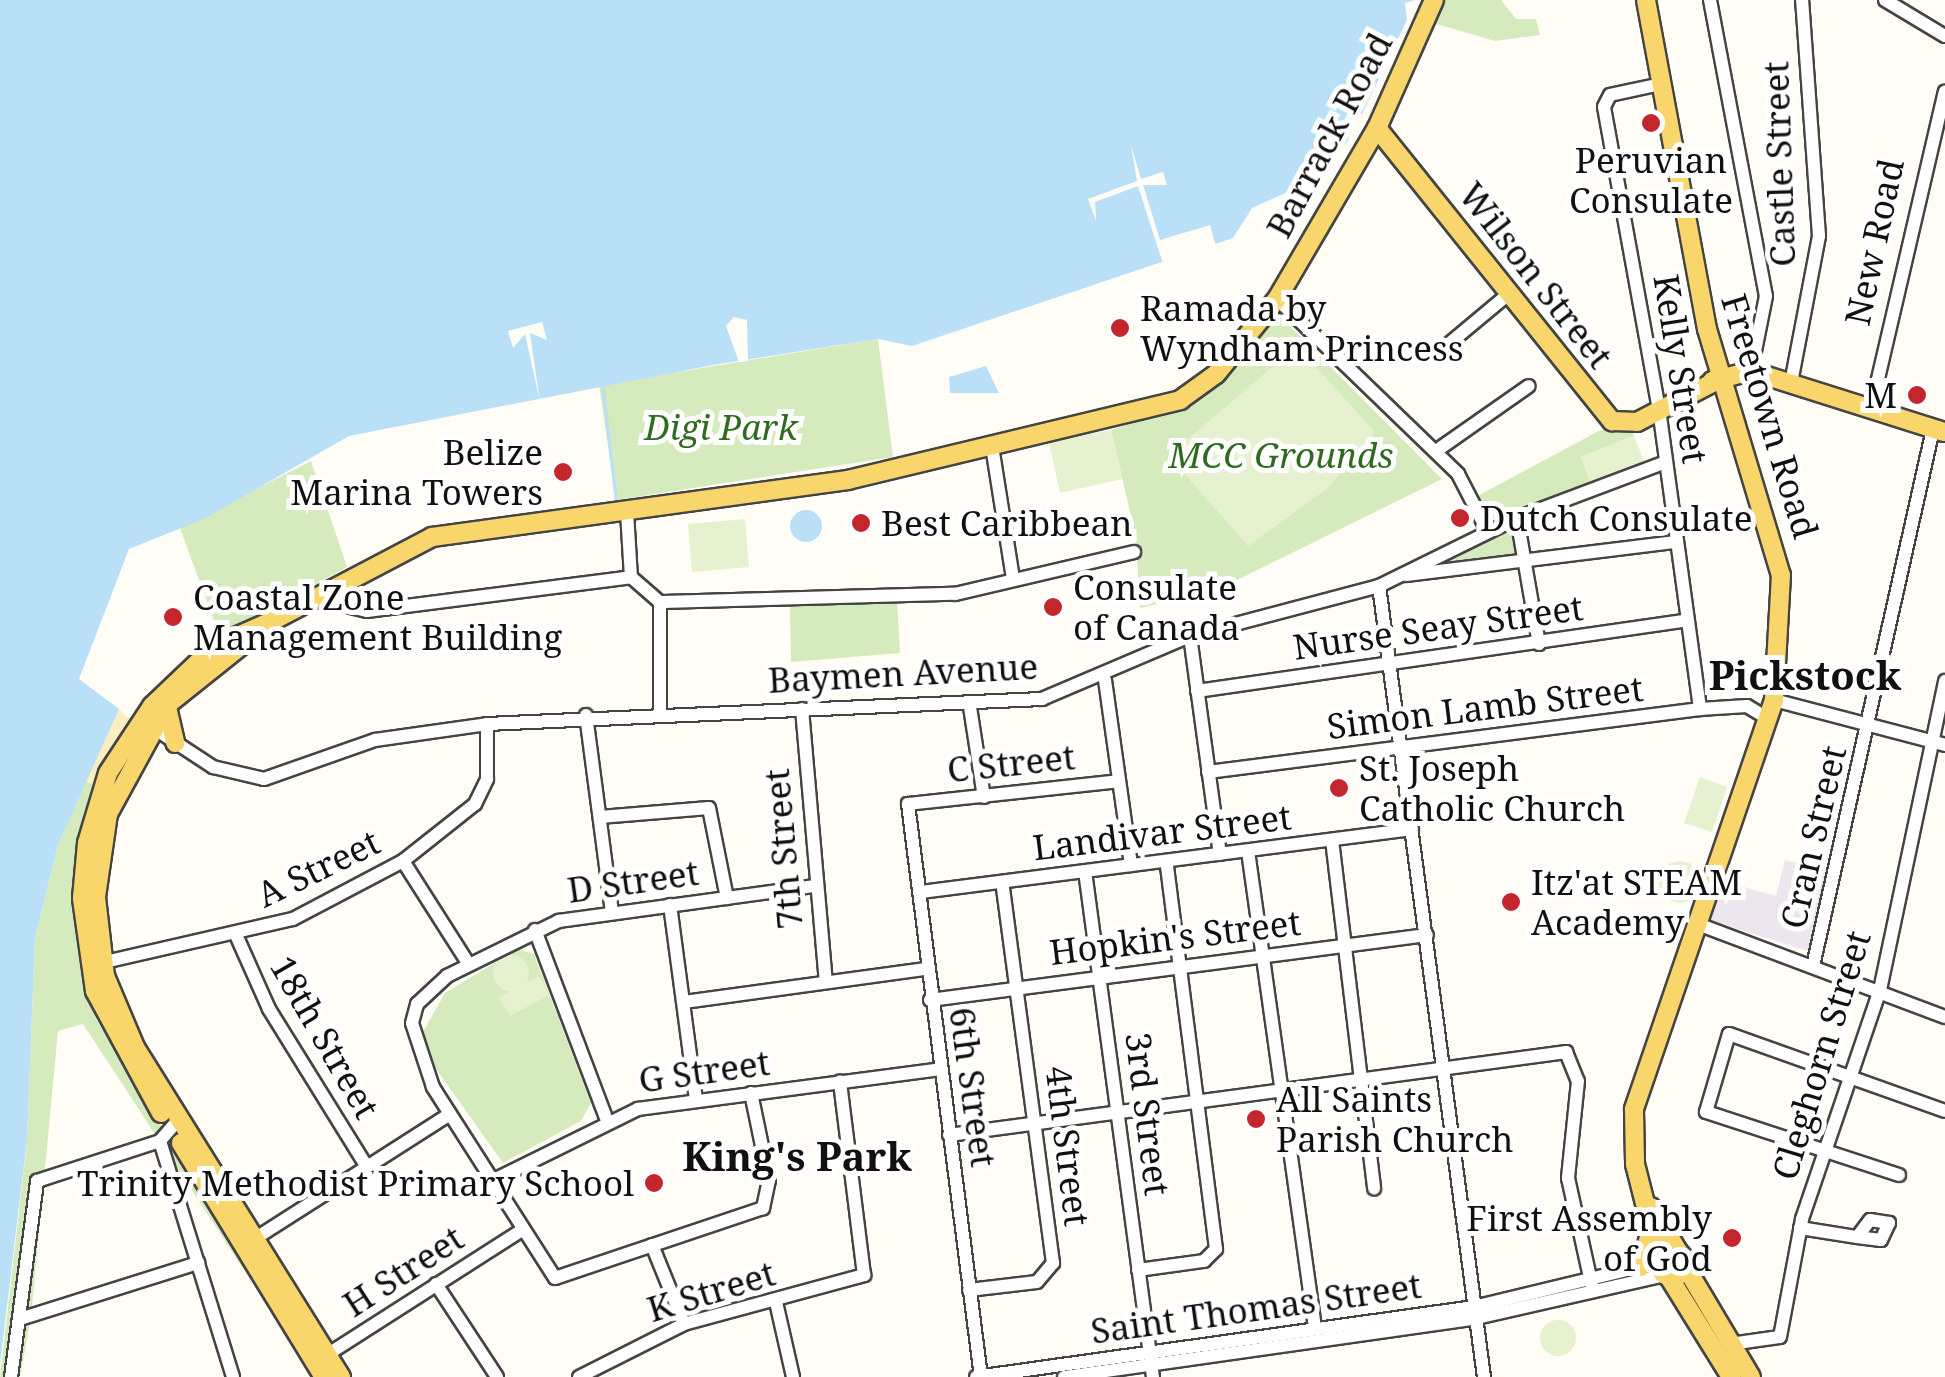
<!DOCTYPE html>
<style>
body{margin:0}
#map{position:relative;width:1945px;height:1377px;overflow:hidden;background:#fffdf5;font-family:"Noto Serif",serif}
div>[style]{position:absolute}
[style*='--x']{left:calc(var(--x)*1px);top:calc(var(--y)*1px);width:calc(var(--w)*1px);rotate:calc(var(--a)*1deg)}
.industrial>*{inset:0;background:#eee6ef}
.green>*{inset:0;background:#d5ebbd}
.sand>*{inset:0;background:#fbeec1}
.pitch>*{inset:0;background:#e6f2cf}
.round{border-radius:50%}
.water>*{inset:0;background:#b9e0f7}
.pier>*{inset:0;background:#fffdf5}
.stream>*{height:2.5px;margin:-1.25px;padding:0 1.25px;transform-origin:1.25px;border-radius:1.25px;background:#b9e0f7}
.roads{filter:drop-shadow(2px 0 #444) drop-shadow(-2px 0 #444) drop-shadow(0 2px #444) drop-shadow(0 -2px #444)}
.minor>*{height:12px;margin:-6px;padding:0 6px;transform-origin:6px;border-radius:6px;background:#fff}
.major>*{height:18px;margin:-9px;padding:0 9px;transform-origin:9px;border-radius:9px;background:#f9d66b}
.major>.ring{margin:-9px;padding:0;box-sizing:content-box;background:none;border:18px solid #f9d66b;border-radius:50%}
.dots>*{width:28px;height:28px;translate:-50% -50%;box-sizing:border-box;border:5px solid #fff;border-radius:50%}
span{translate:-50% -50%;white-space:nowrap;text-align:center;line-height:1.15;-webkit-text-stroke:10px #fff;paint-order:stroke}
.street-label{font-size:35px;color:#111}
.poi-label{font-size:35px;color:#111}
.left{translate:0 -50%;text-align:left}
.right{translate:-100% -50%;text-align:right}
.park-label{font-size:35px;color:#2f6b1f;font-style:italic}
.quarter-label{font-size:40px;color:#111;font-weight:700}
</style>
<div id="map">
<div class="industrial">
<i style="clip-path:polygon(1785px 860px,1831px 872px,1808px 951px,1705px 919px,1718px 880px,1776px 896px)"></i>
</div>
<div class="green">
<i style="clip-path:polygon(1443px 0,1501px 0,1516px 19px,1536px 19px,1540px 35px,1495px 41px,1433px 23px)"></i>
<i style="clip-path:polygon(1276px 312px,1442px 479px,1217px 590px,1140px 608px,1136px 538px,1111px 430px,1192px 404px)"></i>
<i style="clip-path:polygon(878px 339px,893px 457px,616px 500px,599px 385px)"></i>
<i style="clip-path:polygon(1625px 417px,1634px 436px,1581px 457px,1590px 482px,1488px 520px,1468px 501px)"></i>
<i style="clip-path:polygon(311px 461px,347px 567px,220px 637px,180px 528px)"></i>
<i style="clip-path:polygon(1520px 524px,1527px 556px,1415px 575px,1499px 531px)"></i>
<i style="clip-path:polygon(897px 601px,900px 653px,791px 662px,790px 603px)"></i>
<i style="clip-path:polygon(86px 781px,96px 786px,75px 868px,76px 928px,96px 1019px,314px 1377px,83px 1024px,58px 1031px,31px 1317px,20px 1377px,0 1377px,27px 1141px,35px 938px,58px 845px)"></i>
<i style="clip-path:polygon(518px 949px,534px 954px,591px 1103px,581px 1121px,503px 1163px,429px 1059px,423px 1032px,445px 993px)"></i>
</div>
<div class="sand">
<i style="clip-path:polygon(119px 709px,132px 722px,96px 786px,86px 781px)"></i>
</div>
<div class="pitch">
<i style="clip-path:polygon(1297px 346px,1375px 432px,1328px 488px,1248px 546px,1182px 471px,1176px 449px)"></i>
<i style="clip-path:polygon(1111px 430px,1122px 479px,1060px 493px,1049px 442px)"></i>
<i style="clip-path:polygon(1634px 436px,1644px 461px,1590px 482px,1581px 457px)"></i>
<i style="clip-path:polygon(745px 519px,749px 567px,692px 572px,688px 524px)"></i>
<i style="clip-path:polygon(1700px 777px,1727px 787px,1712px 832px,1684px 823px)"></i>
<i class="round" style="left:1659px;top:861px;width:42px;height:42px"></i>
<i class="round" style="left:493px;top:955px;width:36px;height:36px"></i>
<i style="clip-path:polygon(539px 976px,549px 995px,510px 1016px,499px 997px)"></i>
<i class="round" style="left:1540px;top:1320px;width:36px;height:36px"></i>
</div>
<div class="water">
<i style="clip-path:polygon(0 0,1416px 0,1405px 3px,1407px 20px,1362px 114px,1353px 114px,1348px 141px,1301px 186px,1252px 208px,1233px 238px,912px 346px,878px 339px,713px 365px,349px 436px,204px 519px,129px 549px,79px 679px,119px 709px,58px 845px,35px 938px,27px 1140px,0 1364px)"></i>
<i style="clip-path:polygon(986px 366px,999px 393px,950px 393px,949px 377px)"></i>
<i class="round" style="left:790px;top:510px;width:32px;height:32px"></i>
</div>
<div class="pier">
<i style="clip-path:polygon(1131px 145px,1141px 179px,1163px 172px,1167px 185px,1143px 185px,1160px 240px,1210px 225px,1216px 247px,1164px 267px,1138px 186px,1095px 202px,1096px 221px,1088px 199px,1137px 181px)"></i>
<i style="clip-path:polygon(734px 317px,747px 320px,748px 361px,739px 362px,726px 326px)"></i>
<i style="clip-path:polygon(542px 322px,547px 340px,530px 333px,540px 402px,525px 334px,513px 348px,508px 331px)"></i>
</div>
<div class="stream">
<i style="--x:603;--y:386;--w:114;--a:83.4"></i>
</div>
<div class="roads">
<div class="minor">
<i style="--x:1710;--y:0;--w:301;--a:79.3"></i>
<i style="--x:1766;--y:296;--w:76;--a:101.3"></i>
<i style="--x:1885;--y:0;--w:70;--a:31"></i>
<i style="--x:1661;--y:84;--w:52;--a:167.8"></i>
<i style="--x:1610;--y:95;--w:13;--a:117"></i>
<i style="--x:1604;--y:107;--w:307;--a:79.7"></i>
<i style="--x:1659;--y:409;--w:303;--a:82.2"></i>
<i style="--x:1277;--y:299;--w:252;--a:44"></i>
<i style="--x:1458;--y:474;--w:65;--a:62.7"></i>
<i style="--x:1445;--y:347;--w:86;--a:-39.8"></i>
<i style="--x:1791;--y:383;--w:150;--a:-79.2"></i>
<i style="--x:1819;--y:236;--w:237;--a:-94.1"></i>
<i style="--x:1871;--y:409;--w:326;--a:-76.9"></i>
<i style="--x:992;--y:446;--w:134;--a:81"></i>
<i style="--x:1436;--y:451;--w:113;--a:-35"></i>
<i style="--x:627;--y:512;--w:65;--a:86.5"></i>
<i style="--x:631;--y:577;--w:38;--a:41"></i>
<i style="--x:660;--y:602;--w:295;--a:-1.6"></i>
<i style="--x:955;--y:594;--w:184;--a:-13.2"></i>
<i style="--x:1517;--y:518;--w:128;--a:80.1"></i>
<i style="--x:1406;--y:575;--w:272;--a:-7"></i>
<i style="--x:1379;--y:586;--w:798;--a:82.44"></i>
<i style="--x:317;--y:599;--w:51;--a:13.5"></i>
<i style="--x:367;--y:611;--w:266;--a:-7.3"></i>
<i style="--x:1190;--y:636;--w:220;--a:82.2"></i>
<i style="--x:1105;--y:680;--w:187;--a:82"></i>
<i style="--x:1197;--y:691;--w:495;--a:-8.2"></i>
<i style="--x:1774;--y:700;--w:177;--a:14.7"></i>
<i style="--x:970;--y:707;--w:91;--a:81.2"></i>
<i style="--x:802;--y:709;--w:274;--a:85"></i>
<i style="--x:660;--y:711;--w:109;--a:-90"></i>
<i style="--x:586;--y:715;--w:200;--a:82.5"></i>
<i style="--x:149;--y:725;--w:77;--a:33.3"></i>
<i style="--x:213;--y:767;--w:52;--a:13.2"></i>
<i style="--x:264;--y:779;--w:118;--a:-19.4"></i>
<i style="--x:375;--y:740;--w:113;--a:-8.1"></i>
<i style="--x:487;--y:724;--w:556;--a:-2.58"></i>
<i style="--x:1042;--y:699;--w:161;--a:-23.1"></i>
<i style="--x:1190;--y:636;--w:196;--a:-14.8"></i>
<i style="--x:1379;--y:586;--w:154;--a:-26.2"></i>
<i style="--x:1517;--y:518;--w:159;--a:-20.6"></i>
<i style="--x:1208;--y:772;--w:496;--a:-7.3"></i>
<i style="--x:1700;--y:709;--w:47;--a:-3.7"></i>
<i style="--x:1747;--y:706;--w:21;--a:31"></i>
<i style="--x:600;--y:817;--w:109;--a:-4.7"></i>
<i style="--x:709;--y:808;--w:92;--a:78.7"></i>
<i style="--x:1332;--y:840;--w:351;--a:83.1"></i>
<i style="--x:1248;--y:851;--w:483;--a:82"></i>
<i style="--x:403;--y:861;--w:121;--a:57.5"></i>
<i style="--x:1085;--y:871;--w:511;--a:82.35"></i>
<i style="--x:921;--y:892;--w:495;--a:-7.3"></i>
<i style="--x:670;--y:905;--w:197;--a:82.4"></i>
<i style="--x:1695;--y:923;--w:267;--a:20.6"></i>
<i style="--x:535;--y:930;--w:201;--a:69.3"></i>
<i style="--x:237;--y:937;--w:79;--a:66"></i>
<i style="--x:269;--y:1009;--w:182;--a:58.2"></i>
<i style="--x:96;--y:964;--w:202;--a:-12.9"></i>
<i style="--x:293;--y:919;--w:124;--a:-27.8"></i>
<i style="--x:403;--y:861;--w:92;--a:-38.4"></i>
<i style="--x:475;--y:804;--w:28;--a:-64"></i>
<i style="--x:487;--y:779;--w:55;--a:-90"></i>
<i style="--x:1813;--y:966;--w:550;--a:-77.4"></i>
<i style="--x:930;--y:1000;--w:501;--a:-7.45"></i>
<i style="--x:684;--y:1002;--w:244;--a:-7.8"></i>
<i style="--x:751;--y:1093;--w:89;--a:78.3"></i>
<i style="--x:769;--y:1180;--w:29;--a:102"></i>
<i style="--x:763;--y:1208;--w:219;--a:161.4"></i>
<i style="--x:555;--y:1278;--w:227;--a:-122.6"></i>
<i style="--x:433;--y:1087;--w:67;--a:-108.2"></i>
<i style="--x:412;--y:1023;--w:20;--a:-75"></i>
<i style="--x:417;--y:1004;--w:41;--a:-43"></i>
<i style="--x:447;--y:976;--w:125;--a:-26.2"></i>
<i style="--x:559;--y:921;--w:258;--a:-7.8"></i>
<i style="--x:179;--y:1119;--w:29;--a:131"></i>
<i style="--x:160;--y:1141;--w:247;--a:72.8"></i>
<i style="--x:949;--y:1135;--w:623;--a:-7.66"></i>
<i style="--x:1566;--y:1052;--w:31;--a:68"></i>
<i style="--x:1578;--y:1081;--w:98;--a:95.9"></i>
<i style="--x:1568;--y:1178;--w:116;--a:77.5"></i>
<i style="--x:1899;--y:1175;--w:203;--a:-161.9"></i>
<i style="--x:1706;--y:1112;--w:81;--a:-73.6"></i>
<i style="--x:1729;--y:1034;--w:229;--a:19.6"></i>
<i style="--x:492;--y:1181;--w:163;--a:-26.3"></i>
<i style="--x:638;--y:1109;--w:305;--a:-7.5"></i>
<i style="--x:1800;--y:1228;--w:58;--a:9"></i>
<i style="--x:1857;--y:1237;--w:24;--a:7"></i>
<i style="--x:1881;--y:1240;--w:19;--a:-65"></i>
<i style="--x:1889;--y:1223;--w:19;--a:-171"></i>
<i style="--x:1870;--y:1220;--w:21;--a:127"></i>
<i style="--x:256;--y:1238;--w:230;--a:-32.6"></i>
<i style="--x:652;--y:1245;--w:85;--a:67.9"></i>
<i style="--x:1138;--y:1270;--w:67;--a:-7.8"></i>
<i style="--x:1204;--y:1261;--w:17;--a:-45"></i>
<i style="--x:1216;--y:1249;--w:391;--a:-97.3"></i>
<i style="--x:436;--y:1284;--w:111;--a:56.7"></i>
<i style="--x:969;--y:1290;--w:68;--a:-6.7"></i>
<i style="--x:1037;--y:1282;--w:25;--a:-50"></i>
<i style="--x:1053;--y:1263;--w:383;--a:-97.6"></i>
<i style="--x:776;--y:1302;--w:77;--a:77.2"></i>
<i style="--x:20;--y:1319;--w:187;--a:-17.5"></i>
<i style="--x:1730;--y:1344;--w:50;--a:-8"></i>
<i style="--x:1780;--y:1337;--w:120;--a:-79.4"></i>
<i style="--x:1802;--y:1219;--w:242;--a:-71.2"></i>
<i style="--x:1880;--y:990;--w:316;--a:-78.1"></i>
<i style="--x:322;--y:1358;--w:237;--a:-32.6"></i>
<i style="--x:11;--y:1377;--w:198;--a:-82.4"></i>
<i style="--x:37;--y:1181;--w:129;--a:-18"></i>
<i style="--x:579;--y:1377;--w:118;--a:-26.8"></i>
<i style="--x:684;--y:1324;--w:187;--a:-15.2"></i>
<i style="--x:864;--y:1275;--w:195;--a:-97.1"></i>
<i style="--x:976;--y:1377;--w:503;--a:-8"></i>
<i style="--x:1474;--y:1307;--w:178;--a:-13.6"></i>
<i style="--x:981;--y:1377;--w:578;--a:-97.26"></i>
<i style="--x:908;--y:804;--w:212;--a:-6.2"></i>
<i style="--x:1064;--y:1377;--w:416;--a:-8.1"></i>
<i style="--x:1476;--y:1318;--w:194;--a:-12.8"></i>
</div>
<div class="major">
<i style="--x:1646;--y:0;--w:335;--a:79.5"></i>
<i style="--x:1707;--y:329;--w:257;--a:73.3"></i>
<i style="--x:1781;--y:575;--w:125;--a:93.2"></i>
<i style="--x:1774;--y:700;--w:433;--a:108.9"></i>
<i style="--x:1634;--y:1110;--w:54;--a:88.9"></i>
<i style="--x:1635;--y:1164;--w:98;--a:75.8"></i>
<i style="--x:1377;--y:128;--w:376;--a:51.3"></i>
<i style="--x:1612;--y:421;--w:25;--a:2"></i>
<i style="--x:1637;--y:422;--w:96;--a:-27.4"></i>
<i style="--x:1712;--y:381;--w:40;--a:-14.4"></i>
<i style="--x:1751;--y:371;--w:203;--a:17.5"></i>
<i style="--x:167;--y:707;--w:37;--a:77"></i>
<i style="--x:161;--y:1113;--w:139;--a:-118.4"></i>
<i style="--x:95;--y:991;--w:94;--a:-98"></i>
<i style="--x:82;--y:898;--w:55;--a:-84.8"></i>
<i style="--x:87;--y:843;--w:73;--a:-73.3"></i>
<i style="--x:108;--y:773;--w:80;--a:-56.7"></i>
<i style="--x:152;--y:706;--w:87;--a:-43.6"></i>
<i style="--x:215;--y:646;--w:62;--a:-23.7"></i>
<i style="--x:181;--y:1143;--w:274;--a:58.6"></i>
<i style="--x:1651;--y:1207;--w:52;--a:58.5"></i>
<i class="ring" style="left:1659px;top:1251px;width:8px;height:8px"></i>
<i style="--x:1685;--y:1266;--w:129;--a:59.3"></i>
<i style="--x:1641;--y:1267;--w:31;--a:-75"></i>
<i style="--x:1669;--y:1277;--w:118;--a:58.2"></i>
<i style="--x:341;--y:1377;--w:389;--a:-122"></i>
<i style="--x:135;--y:1047;--w:77;--a:-112.9"></i>
<i style="--x:105;--y:976;--w:80;--a:-96.5"></i>
<i style="--x:96;--y:897;--w:84;--a:-81.8"></i>
<i style="--x:108;--y:814;--w:125;--a:-61.4"></i>
<i style="--x:168;--y:704;--w:133;--a:-38.6"></i>
<i style="--x:272;--y:621;--w:181;--a:-27.7"></i>
<i style="--x:432;--y:537;--w:420;--a:-7.8"></i>
<i style="--x:848;--y:480;--w:342;--a:-13.5"></i>
<i style="--x:1180;--y:400;--w:44;--a:-35.8"></i>
<i style="--x:1216;--y:374;--w:97;--a:-50.9"></i>
<i style="--x:1277;--y:299;--w:198;--a:-59.7"></i>
<i style="--x:1377;--y:128;--w:140;--a:-66"></i>
</div>
</div>
<div class="dots">
<i style="left:1651px;top:123px;background:#c4262e"></i>
<i style="left:1120px;top:328px;background:#c4262e"></i>
<i style="left:1917px;top:395px;background:#c4262e"></i>
<i style="left:563px;top:472px;background:#c4262e"></i>
<i style="left:1460px;top:518px;background:#c4262e"></i>
<i style="left:861px;top:523px;background:#c4262e"></i>
<i style="left:1053px;top:607px;background:#c4262e"></i>
<i style="left:173px;top:617px;background:#c4262e"></i>
<i style="left:1339px;top:788px;background:#c4262e"></i>
<i style="left:1511px;top:902px;background:#c4262e"></i>
<i style="left:1256px;top:1119px;background:#c4262e"></i>
<i style="left:654px;top:1183px;background:#c4262e"></i>
<i style="left:1732px;top:1238px;background:#c4262e"></i>
</div>
<div class="street-label">
<span style="left:1329px;top:135px;rotate:-62deg">Barrack Road</span>
<span style="left:1779px;top:164px;rotate:-92deg">Castle Street</span>
<span style="left:1874px;top:242px;rotate:-78deg">New Road</span>
<span style="left:1536px;top:275px;rotate:52deg">Wilson Street</span>
<span style="left:1681px;top:369px;rotate:81deg">Kelly Street</span>
<span style="left:1770px;top:416px;rotate:73deg">Freetown Road</span>
<span style="left:1438px;top:627px;rotate:-8deg">Nurse Seay Street</span>
<span style="left:903px;top:673px;rotate:-3deg">Baymen Avenue</span>
<span style="left:1485px;top:707px;rotate:-7deg">Simon Lamb Street</span>
<span style="left:1011px;top:763px;rotate:-6deg">C Street</span>
<span style="left:1162px;top:832px;rotate:-7deg">Landivar Street</span>
<span style="left:1813px;top:837px;rotate:-77deg">Cran Street</span>
<span style="left:783px;top:849px;rotate:-95deg">7th Street</span>
<span style="left:318px;top:868px;rotate:-26deg">A Street</span>
<span style="left:633px;top:881px;rotate:-8deg">D Street</span>
<span style="left:1175px;top:937px;rotate:-7deg">Hopkin's Street</span>
<span style="left:325px;top:1037px;rotate:60deg">18th Street</span>
<span style="left:1821px;top:1055px;rotate:-73deg">Cleghorn Street</span>
<span style="left:704px;top:1071px;rotate:-8deg">G Street</span>
<span style="left:973px;top:1087px;rotate:82deg">6th Street</span>
<span style="left:1148px;top:1114px;rotate:83deg">3rd Street</span>
<span style="left:1068px;top:1146px;rotate:83deg">4th Street</span>
<span style="left:403px;top:1271px;rotate:-33deg">H Street</span>
<span style="left:711px;top:1291px;rotate:-17deg">K Street</span>
<span style="left:1256px;top:1308px;rotate:-8deg">Saint Thomas Street</span>
</div>
<div class="poi-label">
<span style="left:1651px;top:180px">Peruvian<br>Consulate</span>
<span class="left" style="left:1140px;top:328px">Ramada by<br>Wyndham Princess</span>
<span class="right" style="left:1897px;top:395px">M</span>
<span class="right" style="left:543px;top:472px">Belize<br>Marina Towers</span>
<span class="left" style="left:1480px;top:518px">Dutch Consulate</span>
<span class="left" style="left:881px;top:523px">Best Caribbean</span>
<span class="left" style="left:1073px;top:607px">Consulate<br>of Canada</span>
<span class="left" style="left:193px;top:617px">Coastal Zone<br>Management Building</span>
<span class="left" style="left:1359px;top:788px">St. Joseph<br>Catholic Church</span>
<span class="left" style="left:1531px;top:902px">Itz'at STEAM<br>Academy</span>
<span class="left" style="left:1276px;top:1119px">All Saints<br>Parish Church</span>
<span class="right" style="left:634px;top:1183px">Trinity Methodist Primary School</span>
<span class="right" style="left:1712px;top:1238px">First Assembly<br>of God</span>
</div>
<div class="park-label">
<span style="left:721px;top:427px">Digi Park</span>
<span style="left:1281px;top:455px">MCC Grounds</span>
</div>
<div class="quarter-label">
<span style="left:1805px;top:675px">Pickstock</span>
<span style="left:797px;top:1156px">King's Park</span>
</div>
</div>
